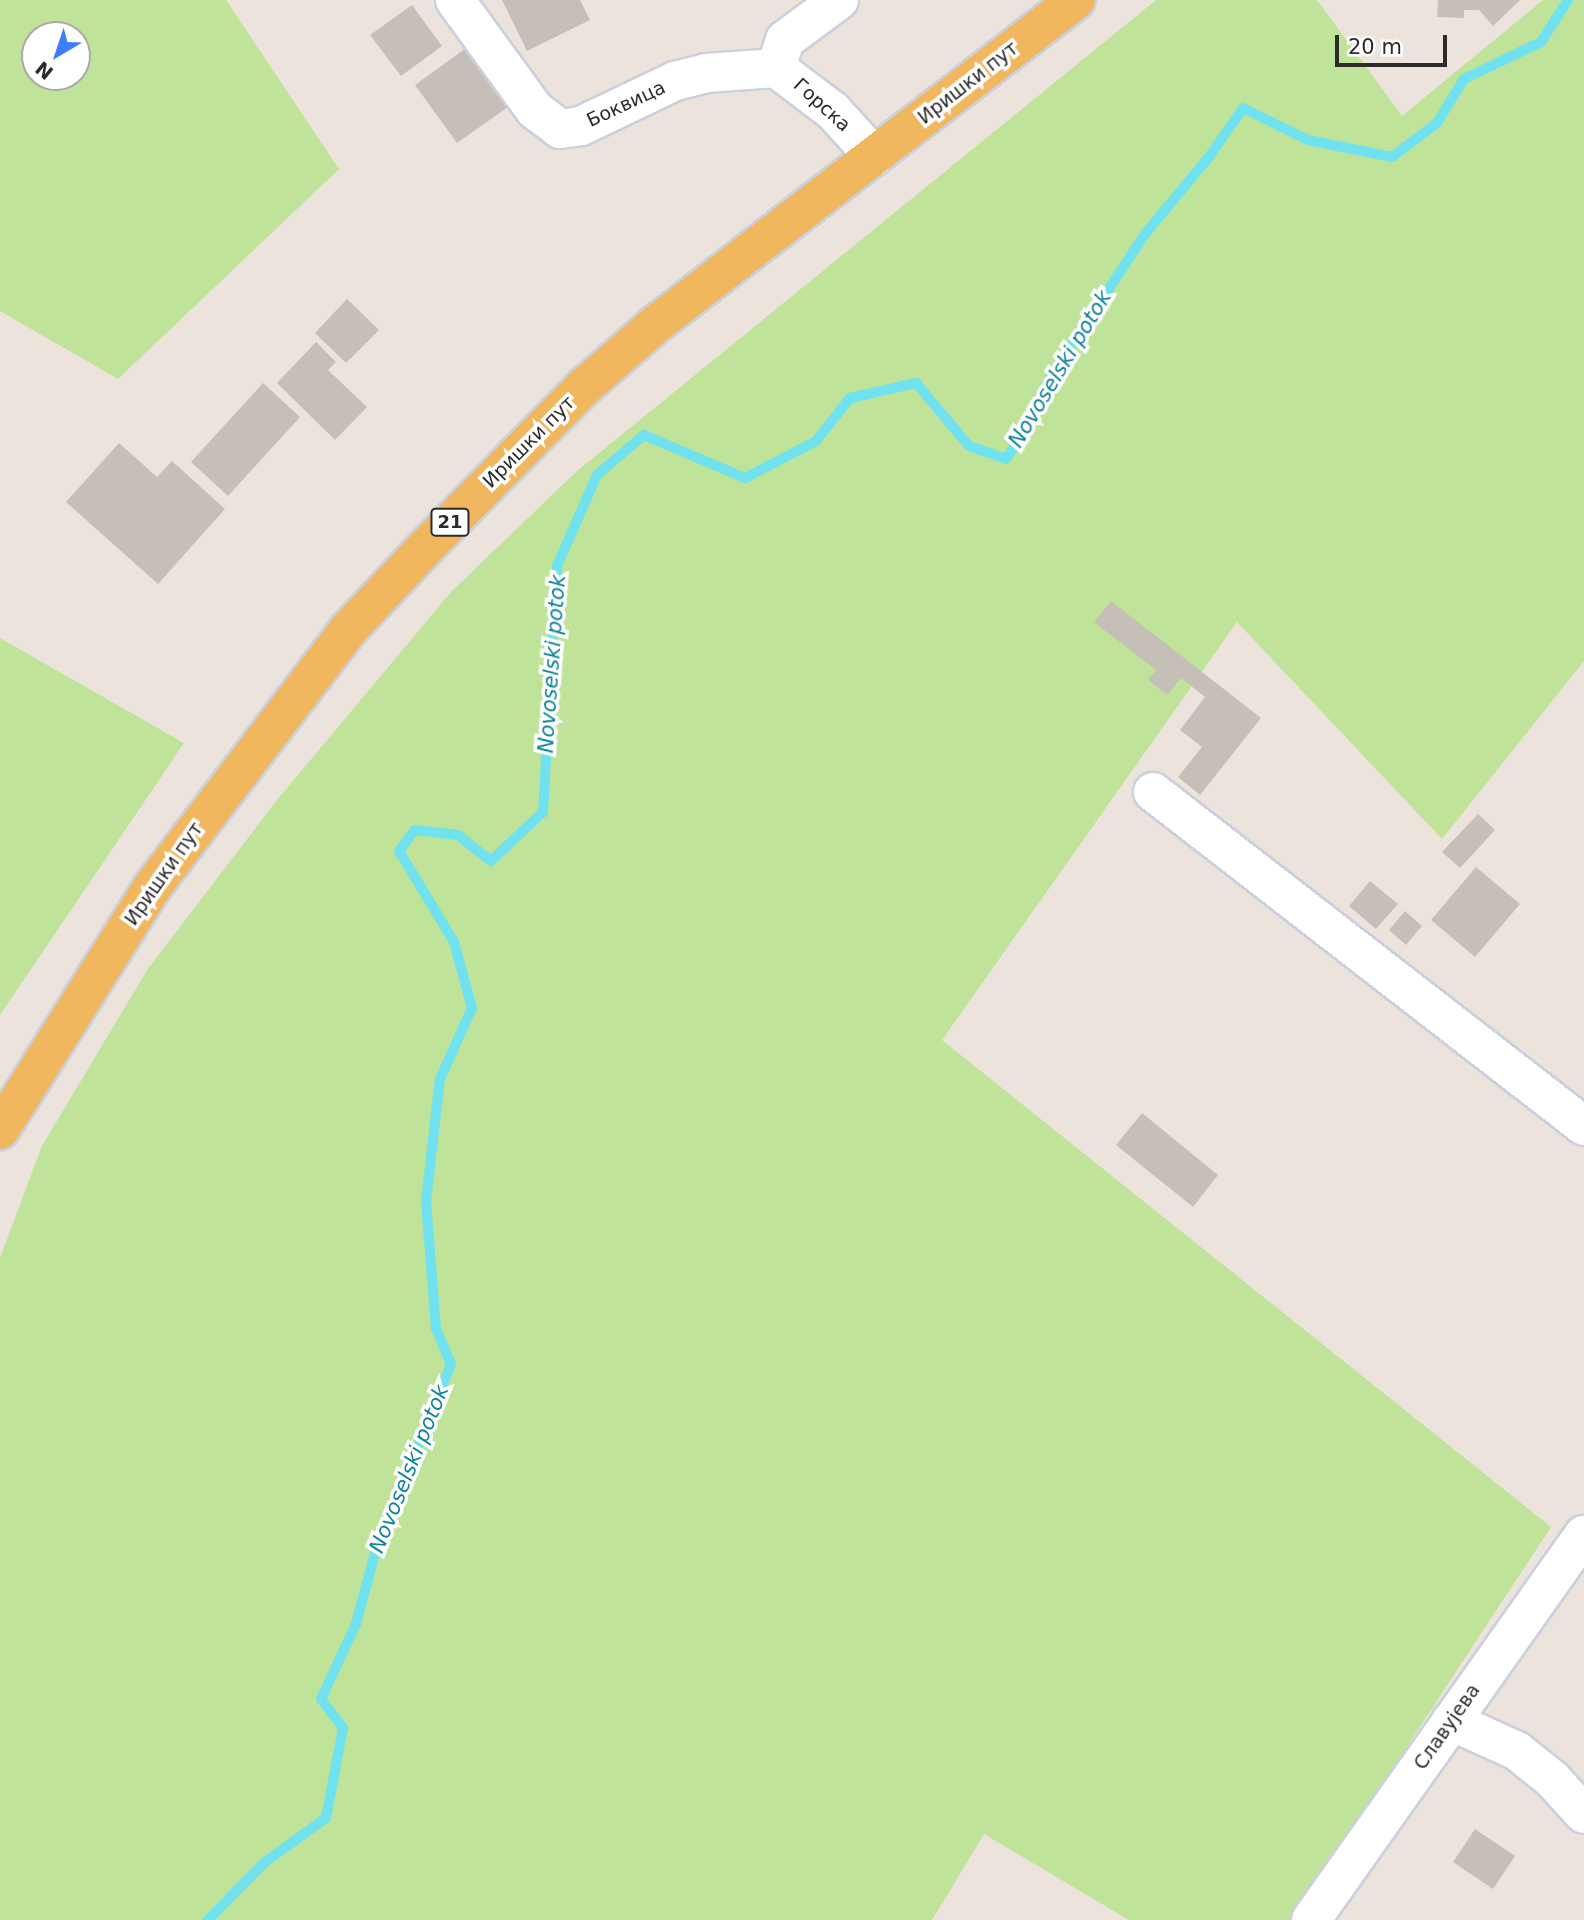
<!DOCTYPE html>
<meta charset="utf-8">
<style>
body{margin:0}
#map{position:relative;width:1584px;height:1920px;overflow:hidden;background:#ede3dd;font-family:"DejaVu Sans",sans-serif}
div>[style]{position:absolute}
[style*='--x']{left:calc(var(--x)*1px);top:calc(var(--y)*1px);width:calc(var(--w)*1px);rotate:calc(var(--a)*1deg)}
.green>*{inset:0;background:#bee399}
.stream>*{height:10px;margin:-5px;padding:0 5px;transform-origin:5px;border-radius:5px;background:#70e1ee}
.building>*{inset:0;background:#c5bfb8}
.roads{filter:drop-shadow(2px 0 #cbd1dc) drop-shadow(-2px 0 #cbd1dc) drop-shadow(0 2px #cbd1dc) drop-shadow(0 -2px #cbd1dc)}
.minor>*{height:38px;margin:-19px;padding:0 19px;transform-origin:19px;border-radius:19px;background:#fff}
.primary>*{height:38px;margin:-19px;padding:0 19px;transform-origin:19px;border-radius:19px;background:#f0b75e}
span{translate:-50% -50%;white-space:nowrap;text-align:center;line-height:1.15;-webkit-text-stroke:7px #fff;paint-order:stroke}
.shield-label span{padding:2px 5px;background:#fff;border:2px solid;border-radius:5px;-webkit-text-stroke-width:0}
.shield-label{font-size:18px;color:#2b2b2b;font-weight:700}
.street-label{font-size:19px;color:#2b2b2b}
.water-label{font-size:21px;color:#0e819c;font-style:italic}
.north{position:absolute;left:21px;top:21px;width:70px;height:70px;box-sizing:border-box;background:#fff;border:2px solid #aaa;border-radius:50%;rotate:219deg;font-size:19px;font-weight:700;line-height:28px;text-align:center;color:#2b2b2b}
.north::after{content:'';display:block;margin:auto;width:24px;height:32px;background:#3d7efa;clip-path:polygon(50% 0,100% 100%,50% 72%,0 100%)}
.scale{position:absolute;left:1335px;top:35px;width:112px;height:32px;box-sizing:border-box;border:4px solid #2b2b2b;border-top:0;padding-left:9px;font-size:21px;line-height:24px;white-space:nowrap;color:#2b2b2b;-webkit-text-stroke:5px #fff;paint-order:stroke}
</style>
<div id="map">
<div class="green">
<i style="clip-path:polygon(evenodd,0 0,226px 0,339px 169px,118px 379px,0 311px,0 0,35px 35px,77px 35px,77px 77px,35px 77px,35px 35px)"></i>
<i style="clip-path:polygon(1156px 0,1317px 0,1402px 116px,1543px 0,1584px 0,1584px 661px,1442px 839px,1237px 622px,942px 1040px,1551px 1527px,1293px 1920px,1129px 1920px,984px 1834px,932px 1920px,0 1920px,0 1258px,42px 1146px,147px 970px,277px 800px,451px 592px,577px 471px)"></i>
<i style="clip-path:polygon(0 638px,184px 743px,0 1015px)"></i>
</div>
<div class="stream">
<i style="--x:208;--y:1920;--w:81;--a:-45.5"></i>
<i style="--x:265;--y:1862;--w:75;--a:-35.8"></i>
<i style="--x:326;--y:1818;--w:92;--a:-79.3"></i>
<i style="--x:343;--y:1728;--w:36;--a:-127"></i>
<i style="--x:321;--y:1699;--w:83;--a:-65"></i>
<i style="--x:356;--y:1624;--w:73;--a:-75"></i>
<i style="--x:375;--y:1553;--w:204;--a:-68.1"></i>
<i style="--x:451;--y:1364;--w:39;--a:-113"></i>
<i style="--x:436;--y:1328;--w:127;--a:-94.5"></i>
<i style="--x:426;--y:1201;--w:123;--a:-83.5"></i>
<i style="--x:440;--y:1079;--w:78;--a:-65.7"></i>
<i style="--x:472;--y:1008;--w:68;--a:-105.3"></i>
<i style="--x:454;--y:942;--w:106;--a:-121.1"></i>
<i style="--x:399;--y:851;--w:26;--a:-53"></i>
<i style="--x:415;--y:830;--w:43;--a:6.6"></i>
<i style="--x:458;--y:835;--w:42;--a:38.2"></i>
<i style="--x:491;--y:861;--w:71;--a:-43.3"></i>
<i style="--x:543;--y:812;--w:246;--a:-86.7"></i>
<i style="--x:557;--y:566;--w:99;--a:-66.3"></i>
<i style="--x:597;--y:475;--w:62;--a:-40.4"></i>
<i style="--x:644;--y:435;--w:110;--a:23.1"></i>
<i style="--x:745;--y:478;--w:80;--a:-27.5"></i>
<i style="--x:816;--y:441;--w:55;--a:-51.7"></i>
<i style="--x:850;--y:398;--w:68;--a:-12.8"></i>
<i style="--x:916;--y:383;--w:82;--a:49.9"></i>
<i style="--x:969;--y:446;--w:39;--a:19"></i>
<i style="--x:1006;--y:459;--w:40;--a:-56"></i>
<i style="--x:1028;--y:426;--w:53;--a:-65.4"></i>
<i style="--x:1050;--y:378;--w:173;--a:-56.6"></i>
<i style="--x:1145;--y:234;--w:100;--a:-50.3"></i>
<i style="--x:1209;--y:157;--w:60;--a:-55.2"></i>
<i style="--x:1243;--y:108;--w:72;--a:26.2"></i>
<i style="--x:1308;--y:140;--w:86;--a:11.4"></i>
<i style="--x:1392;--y:157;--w:56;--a:-37.1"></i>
<i style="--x:1437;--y:123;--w:52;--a:-58.5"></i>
<i style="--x:1464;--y:79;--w:85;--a:-25.7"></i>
<i style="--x:1541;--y:42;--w:50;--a:-57.3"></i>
</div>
<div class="building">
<i style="clip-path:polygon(502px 0,580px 0,590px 20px,527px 51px)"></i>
<i style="clip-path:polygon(1438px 0,1520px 0,1493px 26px,1479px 10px,1464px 10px,1464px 18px,1437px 17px)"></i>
<i style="clip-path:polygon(412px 5px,442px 46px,401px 76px,370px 35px)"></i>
<i style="clip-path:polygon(466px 48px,508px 107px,457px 143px,415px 85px)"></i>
<i style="clip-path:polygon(347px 299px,379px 330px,346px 363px,315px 333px)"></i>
<i style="clip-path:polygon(316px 342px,336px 362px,328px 370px,367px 407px,335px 440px,277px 383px)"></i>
<i style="clip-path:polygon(263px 383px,300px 417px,228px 496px,191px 462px)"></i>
<i style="clip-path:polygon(119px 443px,157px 477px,172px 461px,225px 509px,158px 584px,66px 502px)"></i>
<i style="clip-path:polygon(1111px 601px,1261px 718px,1200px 795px,1178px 777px,1202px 747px,1180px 730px,1205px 697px,1181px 678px,1167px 695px,1148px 680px,1156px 670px,1094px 622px)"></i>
<i style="clip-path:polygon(1478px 814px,1495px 830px,1460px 868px,1442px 852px)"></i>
<i style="clip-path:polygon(1476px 867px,1520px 904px,1475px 957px,1431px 920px)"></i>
<i style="clip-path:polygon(1370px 881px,1398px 904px,1376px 929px,1349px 906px)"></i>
<i style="clip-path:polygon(1405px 911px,1422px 926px,1406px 945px,1389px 930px)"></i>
<i style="clip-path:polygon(1142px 1113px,1218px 1175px,1193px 1207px,1116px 1145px)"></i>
<i style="clip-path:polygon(1475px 1829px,1515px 1856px,1493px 1889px,1453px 1862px)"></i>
</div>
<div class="roads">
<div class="minor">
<i style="--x:455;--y:0;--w:136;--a:54"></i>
<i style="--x:535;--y:110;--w:31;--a:37"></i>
<i style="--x:560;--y:129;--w:21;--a:-8"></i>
<i style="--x:581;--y:126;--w:104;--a:-25.6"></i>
<i style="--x:675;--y:81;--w:32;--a:-14"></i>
<i style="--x:706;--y:73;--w:70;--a:-4.1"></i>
<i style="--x:839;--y:0;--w:67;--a:143.5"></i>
<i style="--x:785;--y:40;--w:29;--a:108"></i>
<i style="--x:776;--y:68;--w:71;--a:37"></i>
<i style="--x:833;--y:111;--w:61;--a:47.7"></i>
<i style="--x:1153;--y:792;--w:545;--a:37.77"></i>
<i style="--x:1451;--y:1721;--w:72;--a:24.4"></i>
<i style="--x:1517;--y:1751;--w:45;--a:38.7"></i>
<i style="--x:1552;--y:1779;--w:47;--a:47.6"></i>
<i style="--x:1311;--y:1920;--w:472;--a:-54.7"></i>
</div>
<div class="primary">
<i style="--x:0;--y:1130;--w:288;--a:-57.9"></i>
<i style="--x:153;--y:886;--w:323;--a:-52.7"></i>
<i style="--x:349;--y:629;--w:111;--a:-46.8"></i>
<i style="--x:425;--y:548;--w:228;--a:-45.4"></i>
<i style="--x:585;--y:386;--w:94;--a:-41.1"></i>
<i style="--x:656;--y:324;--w:530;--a:-37.65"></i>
</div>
</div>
<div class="shield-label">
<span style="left:450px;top:522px">21</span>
</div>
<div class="street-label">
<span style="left:968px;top:83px;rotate:-38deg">Иришки пут</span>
<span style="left:626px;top:104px;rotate:-25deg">Боквица</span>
<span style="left:822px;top:105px;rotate:42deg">Горска</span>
<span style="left:529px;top:442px;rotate:-45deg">Иришки пут</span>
<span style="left:164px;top:874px;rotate:-55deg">Иришки пут</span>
<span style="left:1447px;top:1727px;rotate:-55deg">Славујева</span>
</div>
<div class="water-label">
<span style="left:1060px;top:369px;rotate:-59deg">Novoselski potok</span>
<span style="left:552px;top:664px;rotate:-86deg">Novoselski potok</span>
<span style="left:409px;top:1469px;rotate:-68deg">Novoselski potok</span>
</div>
<div class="north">N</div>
<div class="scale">20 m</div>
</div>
